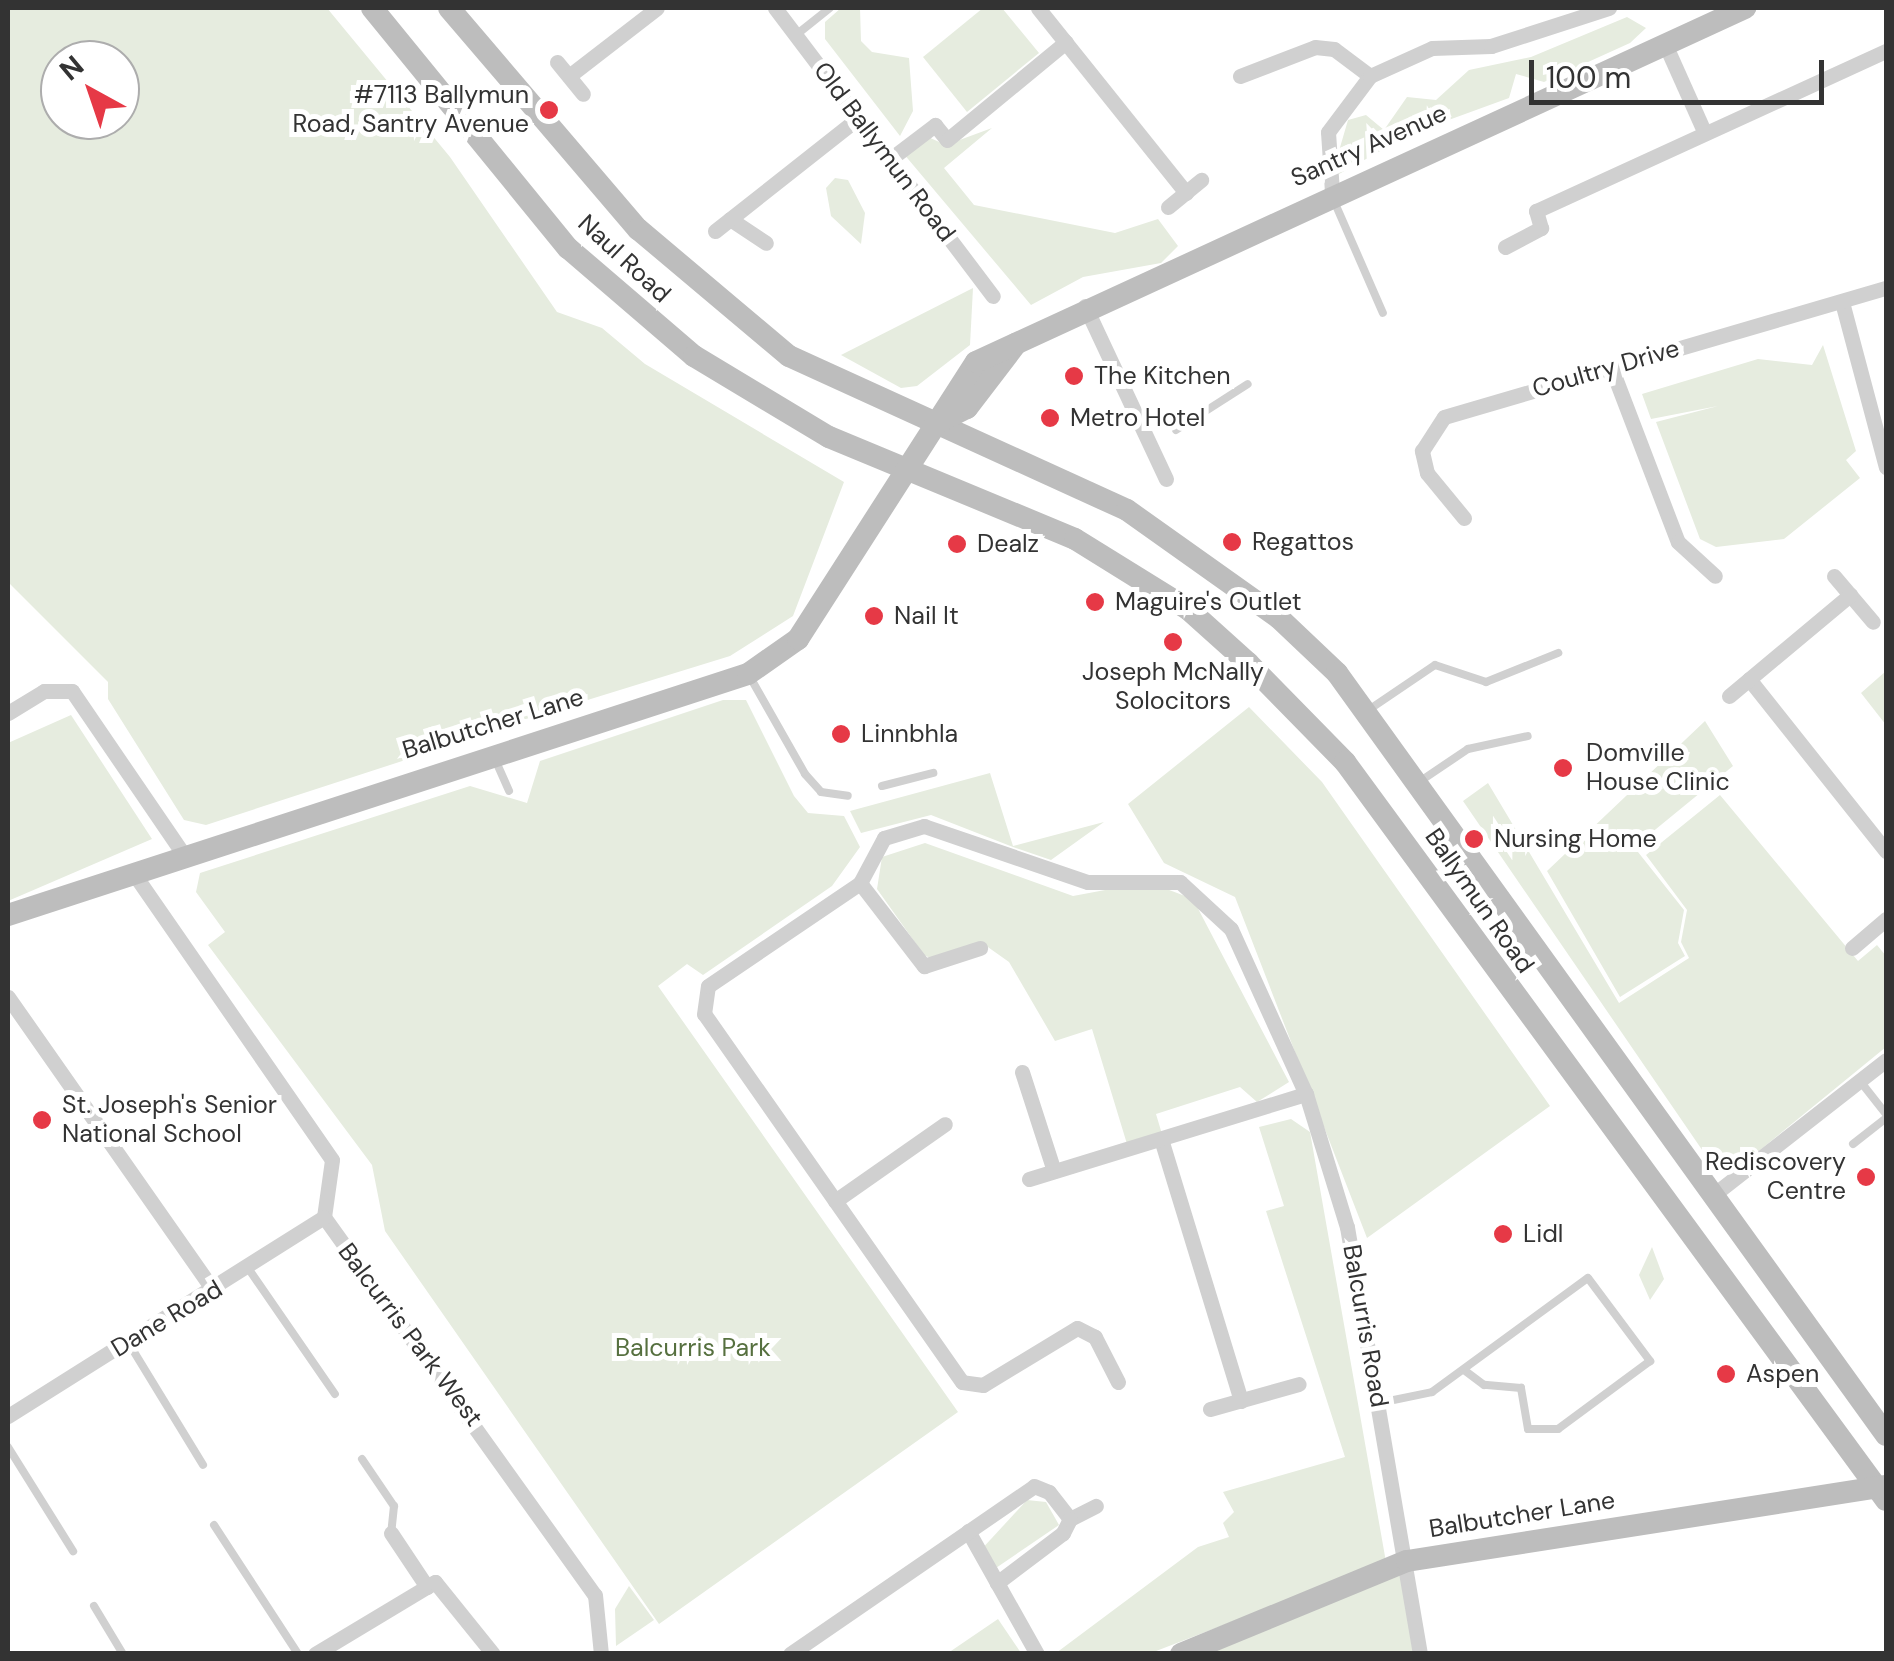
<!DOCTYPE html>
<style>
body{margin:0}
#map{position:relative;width:1894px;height:1661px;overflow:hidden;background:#fff;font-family:"DM Sans",sans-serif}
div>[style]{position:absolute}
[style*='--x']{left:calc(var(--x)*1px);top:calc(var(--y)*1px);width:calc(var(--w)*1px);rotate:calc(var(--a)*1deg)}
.green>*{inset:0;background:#e6ecdf}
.lane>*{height:8px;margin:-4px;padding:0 4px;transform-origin:4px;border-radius:4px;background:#d0d0d0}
.street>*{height:15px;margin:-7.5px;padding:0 7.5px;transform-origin:7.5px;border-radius:7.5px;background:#d0d0d0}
.secondary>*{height:22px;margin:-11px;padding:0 11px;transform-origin:11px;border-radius:11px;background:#bdbdbd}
.dots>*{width:28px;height:28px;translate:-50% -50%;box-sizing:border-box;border:5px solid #fff;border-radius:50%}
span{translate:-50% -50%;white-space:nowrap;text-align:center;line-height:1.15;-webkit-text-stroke:10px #fff;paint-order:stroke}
.poi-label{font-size:25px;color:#333}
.right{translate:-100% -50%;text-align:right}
.left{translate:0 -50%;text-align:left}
.street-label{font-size:25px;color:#333}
.park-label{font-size:25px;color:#56703f}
.frame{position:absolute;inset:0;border:10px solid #333;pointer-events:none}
.north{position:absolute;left:40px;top:40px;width:100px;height:100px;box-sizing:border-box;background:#fff;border:2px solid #adadad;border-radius:50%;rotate:320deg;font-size:28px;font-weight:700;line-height:40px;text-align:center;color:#333}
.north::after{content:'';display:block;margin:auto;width:35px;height:45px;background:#e63946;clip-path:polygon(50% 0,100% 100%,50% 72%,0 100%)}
.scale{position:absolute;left:1529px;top:60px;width:295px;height:45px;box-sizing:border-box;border:5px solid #333;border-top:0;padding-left:12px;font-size:30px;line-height:35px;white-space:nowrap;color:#333;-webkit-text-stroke:8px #fff;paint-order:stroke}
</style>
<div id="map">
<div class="green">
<i style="clip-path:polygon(evenodd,8px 8px,327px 8px,450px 157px,557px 312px,602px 328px,645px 364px,844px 482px,793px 616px,730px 656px,526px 719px,495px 718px,482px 735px,206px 825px,184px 820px,108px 699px,108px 682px,8px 582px,8px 8px,60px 60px,120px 60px,120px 120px,60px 120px,60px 60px)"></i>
<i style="clip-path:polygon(841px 8px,860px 8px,861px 41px,872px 52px,909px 58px,913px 111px,900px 136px,825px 39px,825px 22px)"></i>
<i style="clip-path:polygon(983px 8px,1002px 8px,1039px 53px,967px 112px,923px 57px)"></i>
<i style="clip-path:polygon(1627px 17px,1646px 28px,1630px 43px,1544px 82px,1516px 74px,1509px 98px,1413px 133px,1339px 174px,1334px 168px,1348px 120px,1366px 115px,1384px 130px,1407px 97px,1436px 100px,1469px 70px,1531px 57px)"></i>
<i style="clip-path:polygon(992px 128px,944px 168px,974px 205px,1115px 233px,1158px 219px,1178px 246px,1161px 263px,1083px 277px,1031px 305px,903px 153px,928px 137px,946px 145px)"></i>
<i style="clip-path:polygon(835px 178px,848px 180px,865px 213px,861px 244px,831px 216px,826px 188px)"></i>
<i style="clip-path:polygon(973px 288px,970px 345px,917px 386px,901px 388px,841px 355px)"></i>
<i style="clip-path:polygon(1823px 345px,1856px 451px,1846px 460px,1860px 478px,1784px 539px,1716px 547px,1700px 539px,1656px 422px,1718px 406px,1651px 419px,1642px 394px,1758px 359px,1812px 365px)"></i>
<i style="clip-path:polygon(1886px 671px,1886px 725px,1861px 693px)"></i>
<i style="clip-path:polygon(723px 700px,746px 700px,794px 796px,808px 813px,844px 816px,860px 847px,832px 886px,703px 975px,687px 964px,658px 986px,958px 1412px,659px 1624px,385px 1231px,372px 1165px,208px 945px,225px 932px,196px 892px,200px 873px,470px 786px,527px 803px,540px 761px)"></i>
<i style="clip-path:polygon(1249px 707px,1322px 782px,1550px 1106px,1367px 1238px,1235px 897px,1164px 863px,1128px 804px)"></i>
<i style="clip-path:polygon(71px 715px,152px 839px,8px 901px,8px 743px)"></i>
<i style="clip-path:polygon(1705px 721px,1733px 766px,1634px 847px,1684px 910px,1678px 943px,1685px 956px,1620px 997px,1547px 871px)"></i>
<i style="clip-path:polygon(990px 773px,1013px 846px,1104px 822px,1051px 860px,1013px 847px,931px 815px,861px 833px,850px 811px)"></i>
<i style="clip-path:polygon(1488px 783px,1619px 1003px,1689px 958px,1681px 942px,1687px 910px,1646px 855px,1720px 795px,1858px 961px,1877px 945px,1886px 956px,1886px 1047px,1738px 1168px,1709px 1160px,1463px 801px)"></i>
<i style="clip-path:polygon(925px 843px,1073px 896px,1148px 882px,1193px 899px,1289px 1082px,1257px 1102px,1240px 1087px,1156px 1114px,1162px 1134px,1127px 1144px,1092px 1029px,1055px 1041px,1009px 962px,985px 945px,936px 961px,924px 955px,877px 889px,882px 857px)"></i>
<i style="clip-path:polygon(1291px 1119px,1310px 1132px,1386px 1562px,1151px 1653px,1056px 1653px,1198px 1547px,1229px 1537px,1223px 1523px,1234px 1512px,1223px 1492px,1345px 1457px,1266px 1211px,1284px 1206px,1259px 1127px)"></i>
<i style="clip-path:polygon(1652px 1247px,1664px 1279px,1650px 1300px,1639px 1275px)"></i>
<i style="clip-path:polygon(1027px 1500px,1046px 1502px,1059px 1525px,993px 1570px,979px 1552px)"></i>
<i style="clip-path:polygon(1406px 1562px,1420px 1653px,1187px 1654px)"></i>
<i style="clip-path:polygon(629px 1586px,654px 1620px,616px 1646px,615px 1609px)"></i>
<i style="clip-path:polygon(998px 1619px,1021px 1653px,948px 1653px)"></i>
</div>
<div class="lane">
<i style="--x:796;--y:35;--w:43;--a:-38.5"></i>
<i style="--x:1334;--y:201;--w:122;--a:66.4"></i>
<i style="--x:1176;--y:430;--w:85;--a:-32.6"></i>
<i style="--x:750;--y:677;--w:112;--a:60.4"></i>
<i style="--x:805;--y:774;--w:24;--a:48"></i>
<i style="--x:821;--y:792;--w:27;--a:8"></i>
<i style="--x:1367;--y:711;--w:82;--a:-34.1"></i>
<i style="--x:1435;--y:665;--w:54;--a:18.4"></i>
<i style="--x:1486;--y:682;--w:78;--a:-21.9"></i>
<i style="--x:494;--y:757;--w:37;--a:66"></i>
<i style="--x:1419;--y:782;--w:59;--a:-34"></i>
<i style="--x:1468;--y:749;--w:61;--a:-12.2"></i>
<i style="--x:882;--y:786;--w:53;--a:-14.3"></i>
<i style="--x:1860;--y:1081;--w:42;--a:51.8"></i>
<i style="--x:1853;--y:1144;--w:42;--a:-38.2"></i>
<i style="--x:248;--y:1268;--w:153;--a:55.4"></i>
<i style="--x:128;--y:1342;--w:144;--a:58.6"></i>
<i style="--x:1379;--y:1403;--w:54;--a:-11.7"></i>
<i style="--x:1432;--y:1392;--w:193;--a:-36.2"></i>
<i style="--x:1588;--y:1278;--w:104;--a:53.2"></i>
<i style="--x:1650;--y:1361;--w:114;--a:143.5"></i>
<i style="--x:1558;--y:1429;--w:30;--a:180"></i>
<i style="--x:1528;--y:1429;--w:42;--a:-99.7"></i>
<i style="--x:1521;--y:1388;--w:37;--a:-175"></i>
<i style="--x:1484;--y:1385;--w:25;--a:-143"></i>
<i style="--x:8;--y:1447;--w:123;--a:58"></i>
<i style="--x:362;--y:1459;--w:57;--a:55.8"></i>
<i style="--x:394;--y:1506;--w:27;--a:96"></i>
<i style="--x:214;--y:1525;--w:154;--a:56.9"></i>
<i style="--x:94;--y:1606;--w:56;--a:58.9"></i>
</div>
<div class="street">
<i style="--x:775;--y:8;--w:361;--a:52.9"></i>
<i style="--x:1038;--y:8;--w:237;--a:51.3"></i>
<i style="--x:1665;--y:44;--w:95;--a:65.9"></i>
<i style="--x:557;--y:62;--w:41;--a:50.9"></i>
<i style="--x:569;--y:76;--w:111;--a:-37.7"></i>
<i style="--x:1240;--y:76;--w:80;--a:-21.1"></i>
<i style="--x:1315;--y:47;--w:19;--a:6"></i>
<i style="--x:1334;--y:49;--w:45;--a:36.9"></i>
<i style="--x:889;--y:160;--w:58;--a:-37.3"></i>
<i style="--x:935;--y:125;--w:19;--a:51"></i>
<i style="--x:947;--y:140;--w:154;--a:-39.5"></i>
<i style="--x:1332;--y:192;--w:60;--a:-93.8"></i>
<i style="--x:1328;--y:132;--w:70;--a:-53.1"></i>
<i style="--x:1370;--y:76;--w:68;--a:-24.3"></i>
<i style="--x:1432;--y:48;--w:59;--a:-1.9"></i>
<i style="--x:1491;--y:46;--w:124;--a:-17.9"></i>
<i style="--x:1168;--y:207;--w:43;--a:-39.3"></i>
<i style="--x:730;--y:219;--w:43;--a:33.7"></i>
<i style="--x:715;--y:231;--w:181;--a:-38.3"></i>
<i style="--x:1505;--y:247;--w:41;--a:-27.8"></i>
<i style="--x:1541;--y:228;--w:18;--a:-106"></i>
<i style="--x:1536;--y:211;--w:385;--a:-24.6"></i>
<i style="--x:1842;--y:302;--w:171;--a:75.1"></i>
<i style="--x:1085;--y:306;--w:191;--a:64.9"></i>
<i style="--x:1611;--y:367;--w:187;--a:69.1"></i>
<i style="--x:1678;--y:542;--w:50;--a:42.6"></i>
<i style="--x:1464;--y:518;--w:58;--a:-129.4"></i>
<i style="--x:1427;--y:473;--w:23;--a:-103"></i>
<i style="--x:1422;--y:451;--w:40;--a:-57.1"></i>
<i style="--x:1444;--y:417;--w:460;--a:-16.3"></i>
<i style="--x:1834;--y:576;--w:60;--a:49.7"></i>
<i style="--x:1749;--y:679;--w:220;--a:51.5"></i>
<i style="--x:1729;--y:696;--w:158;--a:-39.9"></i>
<i style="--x:8;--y:713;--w:42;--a:-31.4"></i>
<i style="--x:44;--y:691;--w:28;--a:0"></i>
<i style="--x:72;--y:691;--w:195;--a:55.7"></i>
<i style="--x:132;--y:871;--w:351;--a:55.3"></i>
<i style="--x:332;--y:1160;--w:58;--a:98"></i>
<i style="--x:860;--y:883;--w:105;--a:52.4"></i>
<i style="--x:924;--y:966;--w:59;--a:-17.8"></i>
<i style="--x:1852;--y:948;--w:45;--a:-40.5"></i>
<i style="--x:8;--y:997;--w:359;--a:55"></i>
<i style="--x:1022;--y:1072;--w:104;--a:72.1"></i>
<i style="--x:1161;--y:1139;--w:274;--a:73"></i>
<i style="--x:1029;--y:1179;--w:290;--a:-17.1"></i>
<i style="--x:1712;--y:1196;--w:221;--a:-38"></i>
<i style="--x:835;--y:1201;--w:134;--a:-35"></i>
<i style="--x:324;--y:1217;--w:465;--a:54.4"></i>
<i style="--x:595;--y:1595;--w:59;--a:84.2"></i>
<i style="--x:1118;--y:1382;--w:51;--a:-117.1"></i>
<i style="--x:1095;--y:1337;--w:20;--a:-153"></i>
<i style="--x:1077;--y:1328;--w:110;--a:148.8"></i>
<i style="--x:983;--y:1385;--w:21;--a:-172"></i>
<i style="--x:962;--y:1382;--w:449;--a:-125"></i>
<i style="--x:704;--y:1014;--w:28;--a:-82"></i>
<i style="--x:708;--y:986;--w:184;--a:-34.1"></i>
<i style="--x:860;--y:883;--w:51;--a:-61.9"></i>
<i style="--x:884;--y:838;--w:42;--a:-16.7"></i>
<i style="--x:924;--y:826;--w:173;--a:18.9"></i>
<i style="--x:1088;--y:882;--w:92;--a:0"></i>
<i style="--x:1180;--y:882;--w:69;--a:42.7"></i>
<i style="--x:1231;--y:929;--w:181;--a:65.6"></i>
<i style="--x:1306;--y:1094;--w:139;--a:72.9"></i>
<i style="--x:1347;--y:1227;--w:433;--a:80.3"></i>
<i style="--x:1210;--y:1409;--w:92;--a:-15.7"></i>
<i style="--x:8;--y:1416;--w:373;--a:-32.2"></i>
<i style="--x:1070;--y:1519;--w:29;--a:-27"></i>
<i style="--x:968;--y:1531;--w:141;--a:60.7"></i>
<i style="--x:391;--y:1533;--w:65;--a:56.3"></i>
<i style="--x:315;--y:1654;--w:140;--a:-31"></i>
<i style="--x:435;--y:1582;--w:92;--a:51.1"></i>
<i style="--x:790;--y:1654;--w:296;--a:-34.5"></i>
<i style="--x:1034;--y:1486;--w:16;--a:22"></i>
<i style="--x:1049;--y:1492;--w:34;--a:52"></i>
<i style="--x:1070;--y:1519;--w:16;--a:117"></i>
<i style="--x:1063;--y:1533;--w:83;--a:142.9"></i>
</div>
<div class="secondary">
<i style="--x:372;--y:8;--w:310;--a:50.8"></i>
<i style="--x:568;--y:248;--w:166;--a:40.6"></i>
<i style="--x:694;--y:356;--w:157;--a:31"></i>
<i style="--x:829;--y:437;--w:266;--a:22.5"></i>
<i style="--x:1075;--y:539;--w:133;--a:31.8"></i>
<i style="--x:1188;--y:609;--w:81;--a:42"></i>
<i style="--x:1248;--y:663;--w:139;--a:45.6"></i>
<i style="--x:1345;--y:762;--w:915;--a:53.76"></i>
<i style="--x:449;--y:8;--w:291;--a:49.5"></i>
<i style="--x:638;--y:229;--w:197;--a:40.1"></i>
<i style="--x:789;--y:356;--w:371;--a:24.5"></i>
<i style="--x:1127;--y:510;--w:186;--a:35.4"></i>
<i style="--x:1279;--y:618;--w:80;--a:43.5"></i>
<i style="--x:1337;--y:673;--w:939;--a:54.23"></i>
<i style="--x:935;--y:424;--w:36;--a:-27"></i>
<i style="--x:967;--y:408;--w:81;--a:-52.6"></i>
<i style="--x:8;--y:915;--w:778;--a:-18.04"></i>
<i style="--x:748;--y:674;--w:61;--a:-35"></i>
<i style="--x:798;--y:639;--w:329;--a:-57.3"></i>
<i style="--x:976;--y:362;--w:847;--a:-24.72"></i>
<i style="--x:1181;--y:1654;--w:244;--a:-22.4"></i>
<i style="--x:1407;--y:1561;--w:485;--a:-8.9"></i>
</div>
<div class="dots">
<i style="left:549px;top:110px;background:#e63946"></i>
<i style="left:1074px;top:376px;background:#e63946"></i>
<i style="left:1050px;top:418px;background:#e63946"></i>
<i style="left:1232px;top:542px;background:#e63946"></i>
<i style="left:957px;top:544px;background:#e63946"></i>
<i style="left:1095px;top:602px;background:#e63946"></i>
<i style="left:874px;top:616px;background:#e63946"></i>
<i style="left:1173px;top:642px;background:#e63946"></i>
<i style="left:841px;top:734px;background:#e63946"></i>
<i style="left:1563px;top:768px;background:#e63946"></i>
<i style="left:1474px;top:839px;background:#e63946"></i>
<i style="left:42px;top:1120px;background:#e63946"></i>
<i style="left:1866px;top:1177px;background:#e63946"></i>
<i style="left:1503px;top:1234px;background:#e63946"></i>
<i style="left:1726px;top:1374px;background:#e63946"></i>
</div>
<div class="poi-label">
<span class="right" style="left:529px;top:110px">#7113 Ballymun<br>Road, Santry Avenue</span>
<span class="left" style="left:1094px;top:376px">The Kitchen</span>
<span class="left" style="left:1070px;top:418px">Metro Hotel</span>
<span class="left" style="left:1252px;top:542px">Regattos</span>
<span class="left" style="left:977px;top:544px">Dealz</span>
<span class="left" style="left:1115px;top:602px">Maguire's Outlet</span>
<span class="left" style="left:894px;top:616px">Nail It</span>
<span style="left:1173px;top:687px">Joseph McNally<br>Solocitors</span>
<span class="left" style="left:861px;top:734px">Linnbhla</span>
<span class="left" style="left:1586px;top:768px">Domville<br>House Clinic</span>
<span class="left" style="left:1494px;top:839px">Nursing Home</span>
<span class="left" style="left:62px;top:1120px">St. Joseph's Senior<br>National School</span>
<span class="right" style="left:1846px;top:1177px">Rediscovery<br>Centre</span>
<span class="left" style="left:1523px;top:1234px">Lidl</span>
<span class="left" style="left:1746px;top:1374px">Aspen</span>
</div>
<div class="street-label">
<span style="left:1369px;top:146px;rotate:-24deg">Santry Avenue</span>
<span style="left:884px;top:152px;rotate:53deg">Old Ballymun Road</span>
<span style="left:624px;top:259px;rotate:43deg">Naul Road</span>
<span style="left:1606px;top:369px;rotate:-16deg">Coultry Drive</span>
<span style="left:493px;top:724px;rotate:-17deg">Balbutcher Lane</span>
<span style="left:1479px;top:901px;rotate:55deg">Ballymun Road</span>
<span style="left:167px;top:1319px;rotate:-31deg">Dane Road</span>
<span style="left:1365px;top:1326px;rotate:80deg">Balcurris Road</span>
<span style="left:410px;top:1335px;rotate:53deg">Balcurris Park West</span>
<span style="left:1522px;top:1515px;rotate:-9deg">Balbutcher Lane</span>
</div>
<div class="park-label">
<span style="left:693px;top:1348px">Balcurris Park</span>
</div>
<div class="frame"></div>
<div class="north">N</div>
<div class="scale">100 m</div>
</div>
